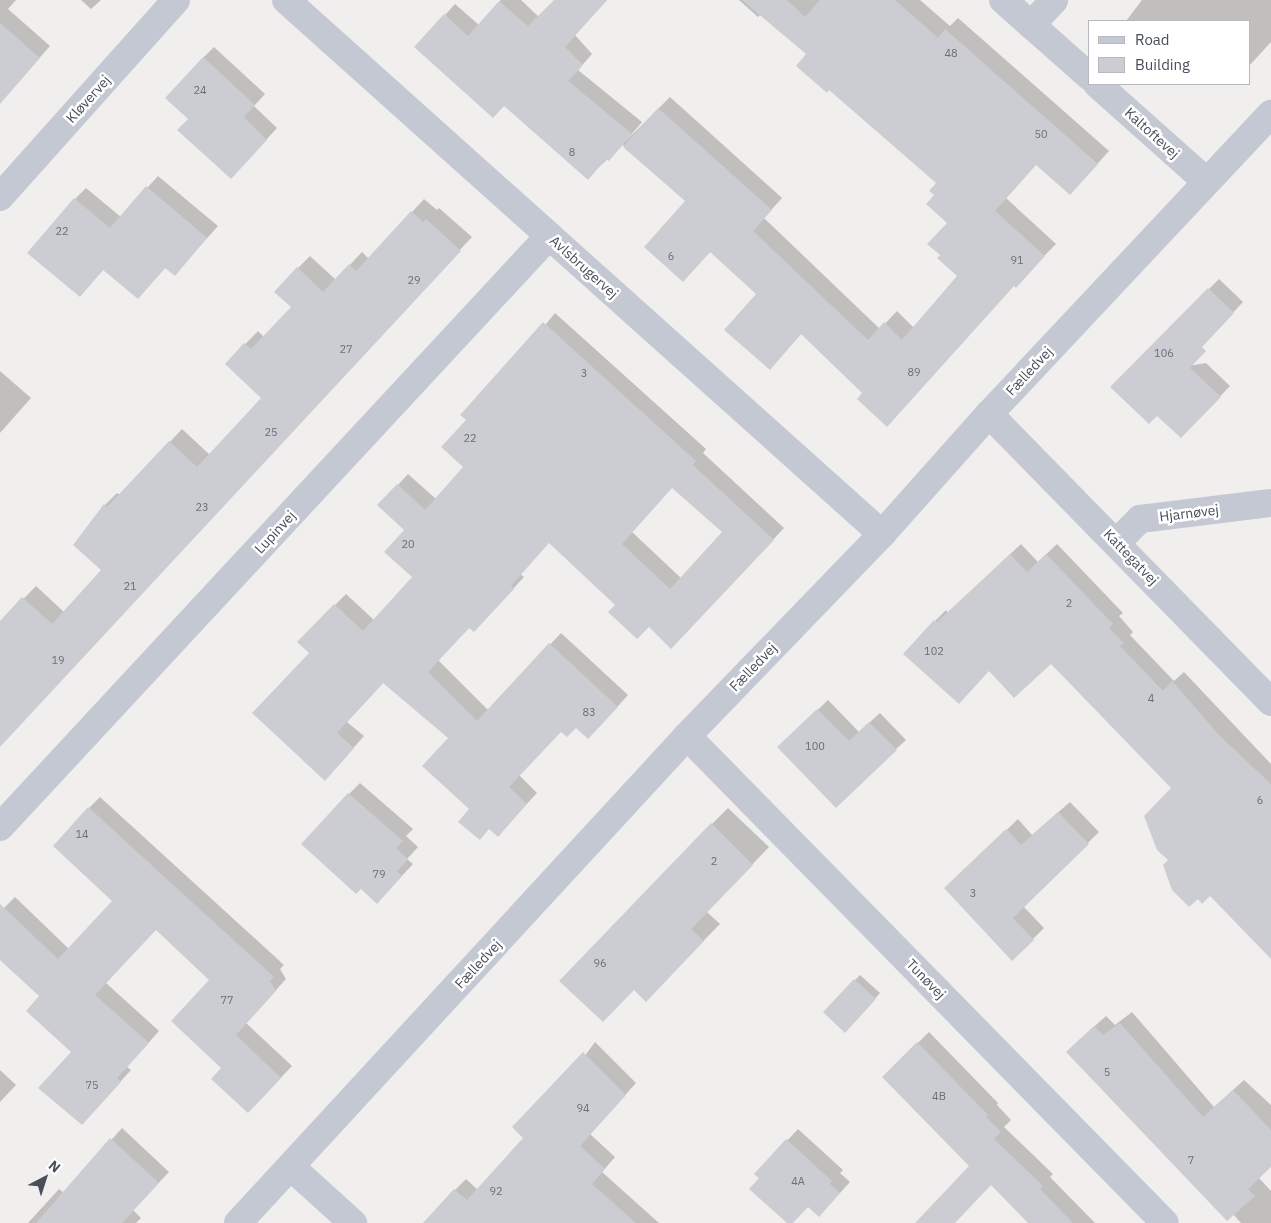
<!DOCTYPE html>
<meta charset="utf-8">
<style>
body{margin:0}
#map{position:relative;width:1271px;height:1223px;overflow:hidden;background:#f1efee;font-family:"IBM Plex Sans",sans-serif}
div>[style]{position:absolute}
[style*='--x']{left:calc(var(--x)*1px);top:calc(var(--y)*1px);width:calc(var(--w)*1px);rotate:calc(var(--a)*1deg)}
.shadow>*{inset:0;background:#0003}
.building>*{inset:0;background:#cccdd2}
.minor>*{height:28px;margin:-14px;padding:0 14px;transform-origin:14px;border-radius:14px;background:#c3c8d2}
span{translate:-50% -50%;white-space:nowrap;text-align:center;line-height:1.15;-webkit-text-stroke:5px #fff;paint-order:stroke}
.number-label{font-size:11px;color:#696e78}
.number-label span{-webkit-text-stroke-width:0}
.street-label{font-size:14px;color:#484e5a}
.legend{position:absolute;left:1088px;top:20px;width:162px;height:65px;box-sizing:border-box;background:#fff;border:1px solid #b6b8bd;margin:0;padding:6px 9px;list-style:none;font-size:15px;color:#484e5a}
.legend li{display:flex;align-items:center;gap:10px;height:25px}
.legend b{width:25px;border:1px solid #b6b8bd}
.north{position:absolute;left:20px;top:1153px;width:50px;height:50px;-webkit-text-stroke:4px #fff;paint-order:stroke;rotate:40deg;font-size:14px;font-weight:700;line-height:20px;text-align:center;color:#484e5a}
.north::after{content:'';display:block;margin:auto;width:18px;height:22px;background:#484e5a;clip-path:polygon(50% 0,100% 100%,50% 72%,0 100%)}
</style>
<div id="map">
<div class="shadow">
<i style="clip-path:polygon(0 0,16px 0,8px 9px,50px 46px,3px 99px,0 97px)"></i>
<i style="clip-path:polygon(81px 0,101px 0,91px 9px)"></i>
<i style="clip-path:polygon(501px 0,521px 0,539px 17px,556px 0,607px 0,575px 35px,592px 54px,578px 70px,642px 122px,626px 141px,670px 97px,782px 198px,764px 218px,880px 329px,897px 311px,914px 328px,958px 276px,942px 255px,948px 223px,936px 195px,938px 183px,808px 53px,761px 14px,758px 17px,739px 0,920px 0,950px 26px,958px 18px,1109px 151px,1070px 194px,1036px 164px,1006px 198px,1056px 244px,1015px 285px,864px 393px,802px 333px,781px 356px,758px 294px,711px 251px,683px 281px,687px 201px,623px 145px,599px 167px,445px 15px,455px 4px,479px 25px)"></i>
<i style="clip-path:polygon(1142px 0,1271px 0,1271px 42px,1250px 65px,1250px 21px,1126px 21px)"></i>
<i style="clip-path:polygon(214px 47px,265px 94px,254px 106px,277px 128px,242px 166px,189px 119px,203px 58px)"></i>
<i style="clip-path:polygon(158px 176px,218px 226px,175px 274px,166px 267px,138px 298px,104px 269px,80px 295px,75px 199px,86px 188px,121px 217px)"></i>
<i style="clip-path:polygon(424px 199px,437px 210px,439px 208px,472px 237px,0 746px,0 623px,36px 586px,64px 612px,103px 570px,105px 505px,117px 493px,120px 495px,182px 429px,210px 455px,263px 398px,226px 364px,258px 331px,264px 337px,292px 307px,298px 268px,310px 256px,336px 280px,362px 252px,369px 259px)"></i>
<i style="clip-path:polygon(1219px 279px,1243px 302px,1182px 367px,1206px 363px,1230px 386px,1181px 437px,1157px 414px,1112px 387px)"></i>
<i style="clip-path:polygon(evenodd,555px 313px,706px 449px,703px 453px,784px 528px,682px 637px,649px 626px,617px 605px,549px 542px,520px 574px,524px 577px,485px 619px,470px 627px,438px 660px,488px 710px,561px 633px,628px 695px,599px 727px,577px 726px,561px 731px,519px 775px,537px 793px,508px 824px,470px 809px,450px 738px,384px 682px,347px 722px,364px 736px,325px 780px,310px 653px,299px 641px,346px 594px,374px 620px,413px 577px,398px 485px,408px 474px,436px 499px,465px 467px,467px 420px,555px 313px,672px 487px,723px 532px,681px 578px,632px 532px,672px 487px)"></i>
<i style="clip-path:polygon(0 371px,31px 398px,0 433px)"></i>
<i style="clip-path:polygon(1021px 544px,1038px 562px,1057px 544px,1123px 613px,1119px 616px,1133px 632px,1130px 635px,1174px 681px,1184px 672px,1271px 764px,1271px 957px,1210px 894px,1169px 860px,1173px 788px,1051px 662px,990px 670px,935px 621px,946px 610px,948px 613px)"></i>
<i style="clip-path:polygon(828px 700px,859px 732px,880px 713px,906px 740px,896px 749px,779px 747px)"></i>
<i style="clip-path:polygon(360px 783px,413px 829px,406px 836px,418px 847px,407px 859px,413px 864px,388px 891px,349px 794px)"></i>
<i style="clip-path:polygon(100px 797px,284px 965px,280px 969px,286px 979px,246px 1023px,292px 1066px,259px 1101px,223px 1068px,211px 980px,156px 928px,106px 983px,159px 1031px,127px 1067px,131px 1070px,92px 1113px,73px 1052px,40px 996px,0 958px,0 912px,15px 897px,69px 949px,114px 901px,89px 808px)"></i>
<i style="clip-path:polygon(1070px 802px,1099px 832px,1023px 906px,1044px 928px,1013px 959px,957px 878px,1018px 819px,1032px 835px)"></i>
<i style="clip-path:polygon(728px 808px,769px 847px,707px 912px,720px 924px,662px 983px,712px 824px)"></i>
<i style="clip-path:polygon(860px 975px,880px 993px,850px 1026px,825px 1012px)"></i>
<i style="clip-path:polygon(1132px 1012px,1214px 1107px,1244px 1080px,1271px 1105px,1271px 1165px,1258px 1177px,1271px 1191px,1271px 1223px,1241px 1223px,1078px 1041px,1106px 1016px,1115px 1025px)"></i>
<i style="clip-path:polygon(929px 1032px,998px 1103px,997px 1105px,1011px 1120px,1004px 1127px,1053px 1174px,1050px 1177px,1095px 1223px,1030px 1223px,991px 1183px,954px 1223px,921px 1223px,971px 1165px,883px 1077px)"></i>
<i style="clip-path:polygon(595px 1042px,636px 1083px,590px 1134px,615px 1157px,602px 1172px,659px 1223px,445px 1223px,455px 1190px,466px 1179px,478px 1190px,524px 1138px)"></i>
<i style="clip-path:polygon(0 1070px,16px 1085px,0 1102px)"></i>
<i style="clip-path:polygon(122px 1128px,169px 1172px,133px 1210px,141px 1218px,136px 1223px,28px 1223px,59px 1189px,64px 1193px)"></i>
<i style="clip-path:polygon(798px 1129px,843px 1170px,840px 1173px,850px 1182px,830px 1204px,808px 1206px,789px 1223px,756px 1174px)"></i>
</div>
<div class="building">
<i style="clip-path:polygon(554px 0,607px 0,565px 47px,583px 65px,568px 81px,632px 134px,609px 161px,606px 159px,588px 180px,504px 106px,493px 118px,414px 47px,444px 14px,468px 36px,499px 1px,528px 26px)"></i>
<i style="clip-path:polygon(742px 0,787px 0,805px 17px,820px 0,895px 0,938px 38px,945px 29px,1098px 164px,1070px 195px,1036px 165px,995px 211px,1045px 256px,1016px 288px,1014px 286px,887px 427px,857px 399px,862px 393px,801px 334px,770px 370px,724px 330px,756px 294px,710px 252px,683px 282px,644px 247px,685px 201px,623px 147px,658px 108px,772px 210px,753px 231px,868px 340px,884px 322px,902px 340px,957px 276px,937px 258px,940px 255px,927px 244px,947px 223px,926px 204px,934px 195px,929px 191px,936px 183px,829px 90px,827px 93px,796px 66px,806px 54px)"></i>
<i style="clip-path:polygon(0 23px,40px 58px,0 104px)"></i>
<i style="clip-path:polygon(203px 57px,255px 105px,244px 117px,267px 140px,231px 179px,177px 130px,188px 119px,165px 98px)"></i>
<i style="clip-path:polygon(146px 186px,207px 238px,175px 276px,165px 268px,138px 299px,103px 270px,80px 297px,27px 253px,74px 198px,110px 228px)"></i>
<i style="clip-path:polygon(411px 211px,423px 222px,426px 219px,461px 251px,0 747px,0 621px,22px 597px,52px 624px,101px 570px,73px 545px,104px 504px,107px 507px,169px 441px,197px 467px,261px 398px,225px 364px,244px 343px,251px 349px,291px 307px,274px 292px,297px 267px,323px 292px,349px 264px,356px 271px)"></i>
<i style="clip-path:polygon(1208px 288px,1234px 313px,1202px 347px,1206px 351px,1190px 368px,1221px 397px,1181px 438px,1157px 416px,1149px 424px,1110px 387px)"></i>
<i style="clip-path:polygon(evenodd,543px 322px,696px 461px,693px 465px,774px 540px,671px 649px,649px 627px,637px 639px,608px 612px,615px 605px,549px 543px,511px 586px,514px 589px,474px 632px,469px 628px,428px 672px,477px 721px,549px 643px,618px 707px,588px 739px,576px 728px,567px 737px,561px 732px,509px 787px,527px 804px,498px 837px,489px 829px,480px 840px,458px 822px,469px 809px,422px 766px,448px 738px,383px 683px,337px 733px,354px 748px,325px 781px,252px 713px,309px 653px,297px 642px,334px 604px,363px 631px,412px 577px,384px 552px,404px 530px,377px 505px,397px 484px,425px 510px,463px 467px,441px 447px,466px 420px,460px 415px,543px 322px,672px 488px,722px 532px,670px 589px,622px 544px,672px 488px)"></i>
<i style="clip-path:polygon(1010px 554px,1027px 572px,1046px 554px,1113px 624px,1109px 628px,1124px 643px,1120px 646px,1163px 691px,1172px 681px,1221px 737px,1271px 784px,1271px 959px,1210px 896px,1202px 904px,1198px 899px,1189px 907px,1172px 890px,1163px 865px,1168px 860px,1157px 850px,1144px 816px,1171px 788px,1051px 664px,1014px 698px,989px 671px,959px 704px,903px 654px,934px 620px,937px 622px)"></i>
<i style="clip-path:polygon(817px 709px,849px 741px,869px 722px,897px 750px,836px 808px,777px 747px)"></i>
<i style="clip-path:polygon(348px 793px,403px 841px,396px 848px,408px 859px,397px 871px,402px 876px,377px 904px,361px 889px,356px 894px,301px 844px)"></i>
<i style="clip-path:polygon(88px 807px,274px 977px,270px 981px,276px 991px,236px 1035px,281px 1078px,248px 1113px,211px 1079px,221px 1068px,171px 1021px,209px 980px,156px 930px,95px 995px,149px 1043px,117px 1078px,121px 1082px,82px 1125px,38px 1088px,71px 1052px,26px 1011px,39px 996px,0 960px,0 904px,58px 959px,112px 901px,53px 846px)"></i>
<i style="clip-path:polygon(1058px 812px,1089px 844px,1013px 918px,1034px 940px,1012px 961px,944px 888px,1006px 829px,1021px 845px)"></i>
<i style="clip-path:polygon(711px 823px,753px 865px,691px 929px,704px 941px,646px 1002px,634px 990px,603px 1022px,559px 981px)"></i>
<i style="clip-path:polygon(854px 979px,876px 999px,845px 1033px,823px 1012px)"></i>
<i style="clip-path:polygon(1120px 1023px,1203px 1117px,1233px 1090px,1271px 1130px,1271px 1167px,1248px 1189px,1255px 1196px,1227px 1221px,1066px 1052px,1094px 1026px,1103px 1035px)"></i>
<i style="clip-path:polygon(917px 1042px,988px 1115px,986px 1117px,1001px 1132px,994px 1139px,1043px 1186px,1040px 1189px,1073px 1223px,1028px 1223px,991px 1185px,955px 1223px,915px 1223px,969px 1166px,882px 1077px)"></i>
<i style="clip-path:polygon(583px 1052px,626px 1095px,580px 1146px,605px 1169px,592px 1184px,636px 1223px,423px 1223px,454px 1189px,467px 1200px,523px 1138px,512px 1127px)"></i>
<i style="clip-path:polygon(110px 1138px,159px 1183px,122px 1223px,36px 1223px)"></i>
<i style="clip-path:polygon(786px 1139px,832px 1181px,830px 1184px,840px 1193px,819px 1217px,808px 1207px,793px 1223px,787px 1223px,749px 1189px,759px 1178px,754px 1174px)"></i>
</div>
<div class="minor">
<i style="--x:286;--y:0;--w:800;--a:41.86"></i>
<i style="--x:1003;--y:0;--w:116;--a:41.5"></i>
<i style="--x:1031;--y:25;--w:34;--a:-47"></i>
<i style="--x:1097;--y:84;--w:147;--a:41.7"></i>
<i style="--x:0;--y:197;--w:264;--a:-48.2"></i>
<i style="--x:989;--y:414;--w:403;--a:45.6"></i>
<i style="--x:1117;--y:542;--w:33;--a:-45"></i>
<i style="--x:1140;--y:519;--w:132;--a:-7"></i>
<i style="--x:687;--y:736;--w:682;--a:45.53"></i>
<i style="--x:0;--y:827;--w:807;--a:-47.11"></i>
<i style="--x:291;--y:1167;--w:84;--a:42.1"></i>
<i style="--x:238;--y:1223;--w:662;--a:-47.32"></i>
<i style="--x:687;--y:736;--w:281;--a:-46"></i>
<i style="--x:882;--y:534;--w:161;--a:-48.3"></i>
<i style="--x:989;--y:414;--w:412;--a:-46.8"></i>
</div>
<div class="number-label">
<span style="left:951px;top:53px">48</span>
<span style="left:200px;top:90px">24</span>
<span style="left:1041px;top:134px">50</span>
<span style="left:572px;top:152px">8</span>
<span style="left:62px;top:231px">22</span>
<span style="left:671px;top:256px">6</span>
<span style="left:1017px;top:260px">91</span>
<span style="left:414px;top:280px">29</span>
<span style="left:346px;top:349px">27</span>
<span style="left:1164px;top:353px">106</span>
<span style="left:914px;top:372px">89</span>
<span style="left:584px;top:373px">3</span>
<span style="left:271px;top:432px">25</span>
<span style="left:470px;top:438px">22</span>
<span style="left:202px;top:507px">23</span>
<span style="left:408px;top:544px">20</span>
<span style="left:130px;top:586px">21</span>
<span style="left:1069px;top:603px">2</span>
<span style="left:934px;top:651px">102</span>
<span style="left:58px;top:660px">19</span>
<span style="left:1151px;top:698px">4</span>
<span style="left:589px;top:712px">83</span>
<span style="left:815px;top:746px">100</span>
<span style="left:1260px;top:800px">6</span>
<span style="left:82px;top:834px">14</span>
<span style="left:714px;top:861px">2</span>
<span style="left:379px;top:874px">79</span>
<span style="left:973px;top:893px">3</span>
<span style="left:600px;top:963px">96</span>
<span style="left:227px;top:1000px">77</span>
<span style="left:1107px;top:1072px">5</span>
<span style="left:92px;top:1085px">75</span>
<span style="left:939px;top:1096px">4B</span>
<span style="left:583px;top:1108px">94</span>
<span style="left:1191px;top:1160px">7</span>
<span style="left:798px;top:1181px">4A</span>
<span style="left:496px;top:1191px">92</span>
</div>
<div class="street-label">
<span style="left:88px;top:99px;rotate:-48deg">Kløvervej</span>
<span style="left:1152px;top:133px;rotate:42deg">Kaltoftevej</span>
<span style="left:584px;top:267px;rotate:42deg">Avlsbrugervej</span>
<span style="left:1029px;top:371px;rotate:-47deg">Fælledvej</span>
<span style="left:1189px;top:513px;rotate:-7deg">Hjarnøvej</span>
<span style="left:275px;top:532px;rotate:-47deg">Lupinvej</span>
<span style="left:1131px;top:557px;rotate:46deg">Kattegatvej</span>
<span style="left:753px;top:667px;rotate:-46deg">Fælledvej</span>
<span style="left:478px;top:964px;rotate:-47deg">Fælledvej</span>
<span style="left:926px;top:979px;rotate:46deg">Tunøvej</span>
</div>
<ul class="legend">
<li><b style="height:6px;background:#c3c8d2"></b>Road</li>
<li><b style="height:14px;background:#cccdd2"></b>Building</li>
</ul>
<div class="north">N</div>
</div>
